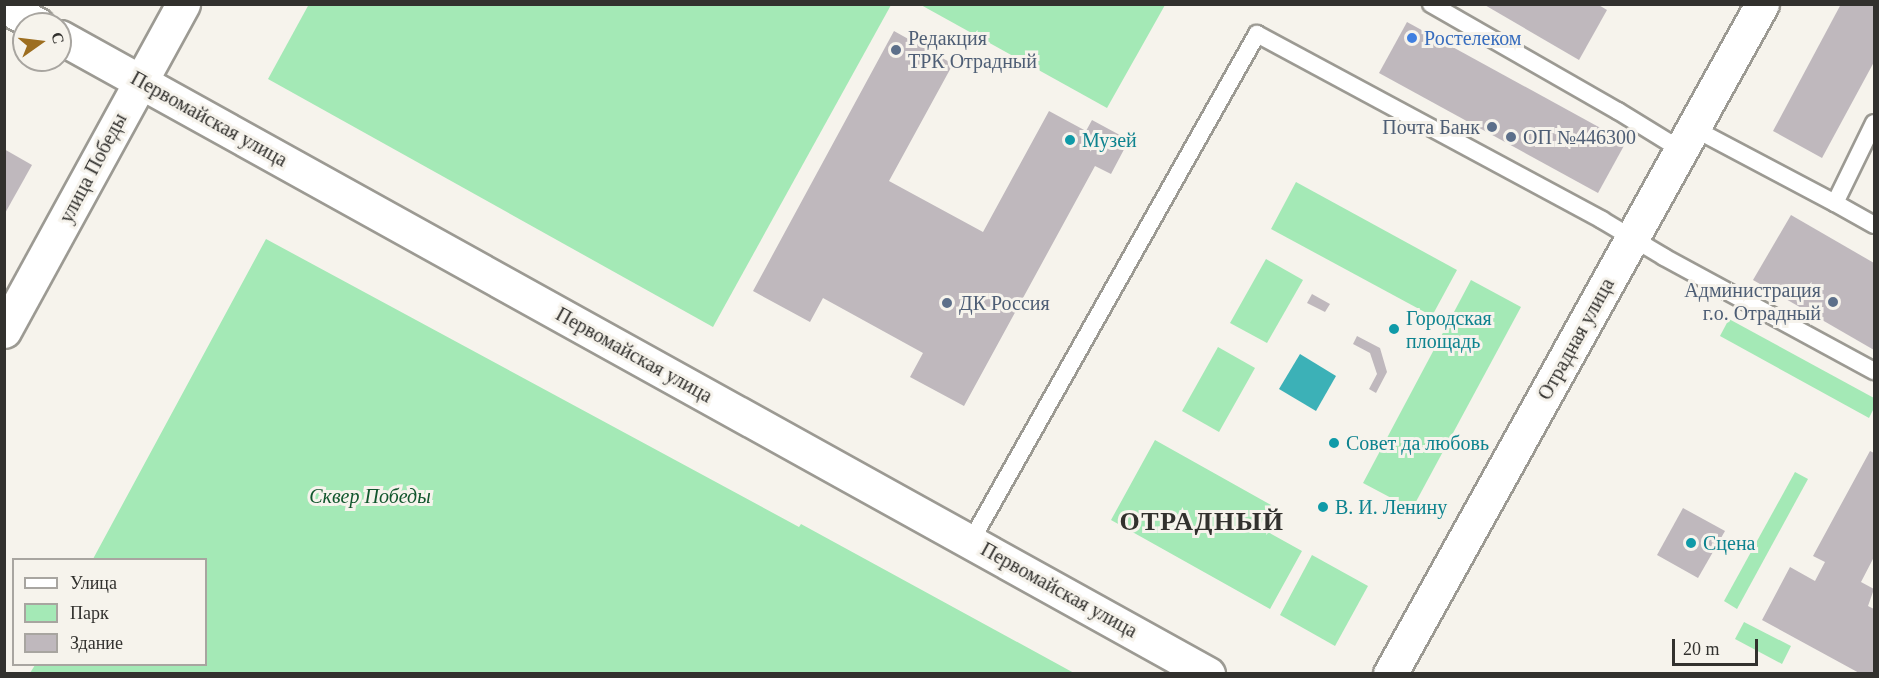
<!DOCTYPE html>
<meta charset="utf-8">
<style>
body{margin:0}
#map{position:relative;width:1879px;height:678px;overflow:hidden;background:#f6f3ec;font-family:Georgia,serif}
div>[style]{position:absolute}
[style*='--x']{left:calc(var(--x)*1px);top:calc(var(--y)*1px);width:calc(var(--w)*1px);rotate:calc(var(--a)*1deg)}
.green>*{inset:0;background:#a4e9b6}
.water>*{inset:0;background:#3cb1b7}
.building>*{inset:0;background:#bfb8bd}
.roads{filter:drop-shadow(2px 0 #9c9a93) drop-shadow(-2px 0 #9c9a93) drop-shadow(0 2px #9c9a93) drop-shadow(0 -2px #9c9a93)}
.service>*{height:16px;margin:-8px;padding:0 8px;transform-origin:8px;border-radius:8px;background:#fff}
.minor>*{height:33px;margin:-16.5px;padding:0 16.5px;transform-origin:16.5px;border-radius:16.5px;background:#fff}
.dots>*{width:16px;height:16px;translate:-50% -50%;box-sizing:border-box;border:3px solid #f6f3ec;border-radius:50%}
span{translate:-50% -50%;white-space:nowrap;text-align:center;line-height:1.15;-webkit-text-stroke:6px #f6f3ec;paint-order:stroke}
.shop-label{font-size:20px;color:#366cbe}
.left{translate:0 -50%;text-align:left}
.service-label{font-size:20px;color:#4e5e75}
.right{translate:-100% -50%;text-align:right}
.street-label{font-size:20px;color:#32312e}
.culture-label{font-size:20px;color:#0d838f}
.park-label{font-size:20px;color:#11562d;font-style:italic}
.district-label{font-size:26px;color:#32312e;font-weight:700;letter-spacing:1.5px}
.frame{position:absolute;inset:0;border:6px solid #32312e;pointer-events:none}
.legend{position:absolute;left:12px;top:558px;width:195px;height:108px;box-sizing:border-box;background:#f6f3ec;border:2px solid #a8a5a0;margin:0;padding:8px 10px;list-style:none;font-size:18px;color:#32312e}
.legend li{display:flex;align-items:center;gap:12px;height:30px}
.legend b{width:30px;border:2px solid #a8a5a0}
.north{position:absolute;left:12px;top:12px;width:60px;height:60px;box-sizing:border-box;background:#f6f3ec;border:2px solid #a8a5a0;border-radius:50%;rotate:76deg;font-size:16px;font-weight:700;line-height:24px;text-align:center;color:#32312e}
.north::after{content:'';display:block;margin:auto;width:21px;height:27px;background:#9d6e20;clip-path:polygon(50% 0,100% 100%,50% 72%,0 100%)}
.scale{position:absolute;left:1672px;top:639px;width:86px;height:27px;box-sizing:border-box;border:3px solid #32312e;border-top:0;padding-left:8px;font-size:18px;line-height:21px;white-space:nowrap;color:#32312e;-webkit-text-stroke:4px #f6f3ec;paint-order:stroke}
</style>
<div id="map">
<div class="green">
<i style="clip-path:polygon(309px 4px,891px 4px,891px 5px,713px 327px,268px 79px)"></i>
<i style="clip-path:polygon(921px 5px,1165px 5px,1107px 108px)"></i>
<i style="clip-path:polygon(1296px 182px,1457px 270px,1432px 316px,1271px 229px)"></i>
<i style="clip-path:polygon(266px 239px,799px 527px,801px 524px,1074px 673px,30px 673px,35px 665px,206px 664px,206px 560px,93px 559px)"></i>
<i style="clip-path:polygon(1266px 259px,1303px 280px,1267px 343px,1230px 323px)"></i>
<i style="clip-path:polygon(1471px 280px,1521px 307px,1412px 509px,1363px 483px)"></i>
<i style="clip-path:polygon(1729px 319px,1874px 398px,1874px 408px,1869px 418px,1720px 336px)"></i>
<i style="clip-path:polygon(1218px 347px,1255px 368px,1219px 432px,1182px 411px)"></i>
<i style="clip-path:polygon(1155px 440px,1271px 505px,1259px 527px,1302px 551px,1270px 609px,1111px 520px)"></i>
<i style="clip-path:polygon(1795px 472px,1808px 479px,1737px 609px,1724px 601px)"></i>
<i style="clip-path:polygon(1312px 555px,1368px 586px,1335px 646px,1280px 615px)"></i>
<i style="clip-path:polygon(1744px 622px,1791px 646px,1782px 664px,1735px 639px)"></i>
</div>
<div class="water">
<i style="clip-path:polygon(1300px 354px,1336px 376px,1316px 411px,1279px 389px)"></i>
</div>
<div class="building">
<i style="clip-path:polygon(1483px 4px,1597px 4px,1607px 10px,1579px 60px)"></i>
<i style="clip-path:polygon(1841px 4px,1874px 4px,1874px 62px,1822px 158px,1773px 131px)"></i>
<i style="clip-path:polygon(1407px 22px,1626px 142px,1598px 193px,1379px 73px)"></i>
<i style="clip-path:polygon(894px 31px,953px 64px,889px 181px,983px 232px,1049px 111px,1086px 131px,1092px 120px,1129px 140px,1111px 174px,1095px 166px,964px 406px,910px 377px,923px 353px,823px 298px,810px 322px,753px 291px)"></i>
<i style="clip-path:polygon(4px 149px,32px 165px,4px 215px)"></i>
<i style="clip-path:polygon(1791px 215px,1874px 263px,1874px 350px,1753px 280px)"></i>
<i style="clip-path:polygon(1312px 294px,1330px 304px,1325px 312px,1307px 303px)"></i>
<i style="clip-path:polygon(1357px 336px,1380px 348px,1387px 372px,1376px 393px,1369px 389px,1377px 374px,1370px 353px,1353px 344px)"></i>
<i style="clip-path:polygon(1870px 451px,1874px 453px,1874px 557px,1861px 582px,1874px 589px,1868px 606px,1874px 609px,1874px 674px,1861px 674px,1762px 620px,1790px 567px,1815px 581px,1825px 562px,1813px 556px)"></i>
<i style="clip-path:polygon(1683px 508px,1725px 531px,1698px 578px,1657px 555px)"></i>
</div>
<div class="roads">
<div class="service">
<i style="--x:1431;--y:4;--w:215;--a:29.8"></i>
<i style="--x:1618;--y:111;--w:76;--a:31.6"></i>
<i style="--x:1695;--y:129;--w:158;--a:27.9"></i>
<i style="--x:1835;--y:203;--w:89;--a:-64"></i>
<i style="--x:1835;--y:203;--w:45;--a:29.4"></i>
<i style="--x:971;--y:541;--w:582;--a:-60.57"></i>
<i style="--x:1257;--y:34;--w:392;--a:28.3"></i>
<i style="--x:1602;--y:220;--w:72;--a:30.8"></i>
<i style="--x:1664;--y:257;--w:239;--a:28.5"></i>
</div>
<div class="minor">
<i style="--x:4;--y:6;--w:38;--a:29"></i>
<i style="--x:60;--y:37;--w:1313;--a:29.02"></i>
<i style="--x:4;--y:331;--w:373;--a:-61.3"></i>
<i style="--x:1390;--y:674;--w:766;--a:-60.96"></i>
</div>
</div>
<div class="dots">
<i style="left:1412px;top:38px;background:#3f7fe0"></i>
<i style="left:896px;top:50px;background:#5c6f8a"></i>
<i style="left:1492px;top:127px;background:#5c6f8a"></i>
<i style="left:1511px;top:137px;background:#5c6f8a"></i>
<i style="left:1070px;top:140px;background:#0f9aa8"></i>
<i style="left:1833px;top:302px;background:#5c6f8a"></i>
<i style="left:947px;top:303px;background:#5c6f8a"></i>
<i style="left:1394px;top:329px;background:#0f9aa8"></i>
<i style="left:1334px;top:443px;background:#0f9aa8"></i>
<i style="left:1323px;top:507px;background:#0f9aa8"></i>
<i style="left:1691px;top:543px;background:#0f9aa8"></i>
</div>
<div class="shop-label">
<span class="left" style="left:1424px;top:38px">Ростелеком</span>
</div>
<div class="service-label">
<span class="left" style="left:908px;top:50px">Редакция<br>ТРК Отрадный</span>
<span class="right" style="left:1480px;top:127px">Почта Банк</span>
<span class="left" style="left:1523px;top:137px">ОП №446300</span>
<span class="right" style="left:1821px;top:302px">Администрация<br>г.о. Отрадный</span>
<span class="left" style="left:959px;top:303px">ДК Россия</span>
</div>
<div class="street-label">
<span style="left:209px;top:119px;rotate:29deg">Первомайская улица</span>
<span style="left:93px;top:168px;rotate:-62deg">улица Победы</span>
<span style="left:1576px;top:339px;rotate:-61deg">Отрадная улица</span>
<span style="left:634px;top:355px;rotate:29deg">Первомайская улица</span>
<span style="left:1059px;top:590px;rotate:29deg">Первомайская улица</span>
</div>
<div class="culture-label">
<span class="left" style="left:1082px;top:140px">Музей</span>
<span class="left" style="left:1406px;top:330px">Городская<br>площадь</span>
<span class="left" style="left:1346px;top:443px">Совет да любовь</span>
<span class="left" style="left:1335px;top:507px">В. И. Ленину</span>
<span class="left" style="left:1703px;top:543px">Сцена</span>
</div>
<div class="park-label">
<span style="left:370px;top:496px">Сквер Победы</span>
</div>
<div class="district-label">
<span style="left:1202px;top:522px">ОТРАДНЫЙ</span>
</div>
<div class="frame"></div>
<ul class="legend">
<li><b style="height:8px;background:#fff"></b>Улица</li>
<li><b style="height:16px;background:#a4e9b6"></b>Парк</li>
<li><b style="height:16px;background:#bfb8bd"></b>Здание</li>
</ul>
<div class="north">С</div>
<div class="scale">20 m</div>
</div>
